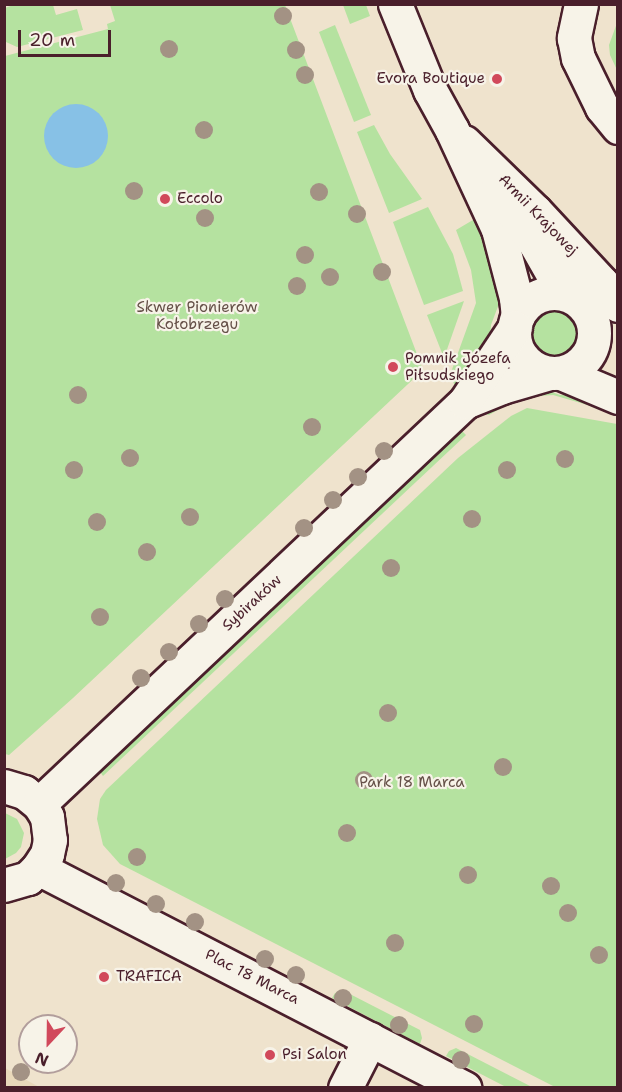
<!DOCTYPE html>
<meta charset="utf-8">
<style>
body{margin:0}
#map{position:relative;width:622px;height:1092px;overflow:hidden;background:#efe3cd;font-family:"Shantell Sans",sans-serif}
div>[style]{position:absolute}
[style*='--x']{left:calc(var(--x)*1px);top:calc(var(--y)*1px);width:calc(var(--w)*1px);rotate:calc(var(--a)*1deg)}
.built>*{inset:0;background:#e9d8ba}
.green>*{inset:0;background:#b5e2a0}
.water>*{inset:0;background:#87c1e6}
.round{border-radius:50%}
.roads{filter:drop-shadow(2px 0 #4a1f2b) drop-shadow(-2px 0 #4a1f2b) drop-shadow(0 2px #4a1f2b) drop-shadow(0 -2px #4a1f2b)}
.minor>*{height:33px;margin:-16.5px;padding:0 16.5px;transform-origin:16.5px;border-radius:16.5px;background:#f7f3e8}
.minor>.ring{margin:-16.5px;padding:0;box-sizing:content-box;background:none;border:33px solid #f7f3e8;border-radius:50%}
.trees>*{width:18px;height:18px;margin:-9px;border-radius:50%;background:#a39284}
.dots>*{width:16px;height:16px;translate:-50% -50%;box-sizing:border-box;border:3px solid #f7f3e8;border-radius:50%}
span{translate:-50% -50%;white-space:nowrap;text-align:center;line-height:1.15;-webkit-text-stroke:4.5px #f7f3e8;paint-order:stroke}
.poi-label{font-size:15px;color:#4a1f2b}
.right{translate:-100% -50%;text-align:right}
.left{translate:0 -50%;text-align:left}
.street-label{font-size:15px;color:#4a1f2b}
.park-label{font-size:15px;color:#655048}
.frame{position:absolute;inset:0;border:6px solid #4a1f2b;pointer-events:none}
.north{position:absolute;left:18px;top:1014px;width:60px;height:60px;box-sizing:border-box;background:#f7f3e8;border:2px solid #b29e9c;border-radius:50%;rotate:202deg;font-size:16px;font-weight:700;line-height:24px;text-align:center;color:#4a1f2b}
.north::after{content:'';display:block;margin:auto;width:21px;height:27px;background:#d1495b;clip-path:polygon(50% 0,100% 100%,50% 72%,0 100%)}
.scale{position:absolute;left:18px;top:30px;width:93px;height:27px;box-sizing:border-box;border:3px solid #4a1f2b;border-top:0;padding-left:8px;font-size:18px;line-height:21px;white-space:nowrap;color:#4a1f2b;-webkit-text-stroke:4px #f7f3e8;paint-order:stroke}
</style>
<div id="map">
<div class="built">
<i style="clip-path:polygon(4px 1068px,5px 1068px,39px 1087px,5px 1087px)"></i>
</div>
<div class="green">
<i style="clip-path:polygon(16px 4px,53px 5px,56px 15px,77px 9px,83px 30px,17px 47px,6px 42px,4px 36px,5px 8px)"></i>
<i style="clip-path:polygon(110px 5px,285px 5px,423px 370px,73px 698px,9px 755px,5px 754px,5px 56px,108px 29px,107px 24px,115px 21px)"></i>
<i style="clip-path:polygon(343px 5px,366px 5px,370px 16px,350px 24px)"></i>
<i style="clip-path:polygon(617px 23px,617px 70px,610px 55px,609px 45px)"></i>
<i style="clip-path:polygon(335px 25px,371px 115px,354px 122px,319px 32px)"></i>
<i style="clip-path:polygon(374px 125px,390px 154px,422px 199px,389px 213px,357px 132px)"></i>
<i style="clip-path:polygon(428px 207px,453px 254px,463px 291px,424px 305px,393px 222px)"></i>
<i style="clip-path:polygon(478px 217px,500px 301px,491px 325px,490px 338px,456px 388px,450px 375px,476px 303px,471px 270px,456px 230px)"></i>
<i style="clip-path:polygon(464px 301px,444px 358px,427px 315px)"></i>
<i style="clip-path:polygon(553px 306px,568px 310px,579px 320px,581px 328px,582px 335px,578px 350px,566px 360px,545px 356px,534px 345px,529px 334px,532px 316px)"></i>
<i style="clip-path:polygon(539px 387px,560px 395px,582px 393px,600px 399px,591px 406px,553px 395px,525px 397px,515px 401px,513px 398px,508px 401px,510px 403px,489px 415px,477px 412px,507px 395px)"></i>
<i style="clip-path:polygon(527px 408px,617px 424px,617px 1087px,555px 1087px,120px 864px,103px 845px,97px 819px,100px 799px,106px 790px,458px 458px,511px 416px)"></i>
<i style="clip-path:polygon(460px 429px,466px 435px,103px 776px,98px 769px)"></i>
<i style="clip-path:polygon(5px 813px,17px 819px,24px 833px,21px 847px,16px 853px,5px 859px)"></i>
<i style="clip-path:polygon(344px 991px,420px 1030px,422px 1038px,420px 1044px,332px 998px,335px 993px)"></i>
<i style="clip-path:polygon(456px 1048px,532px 1087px,506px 1087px,446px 1056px,449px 1051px)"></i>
</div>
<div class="water">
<i class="round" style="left:44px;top:104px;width:64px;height:64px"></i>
</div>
<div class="roads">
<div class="minor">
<i style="--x:395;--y:4;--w:93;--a:67.9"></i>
<i style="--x:430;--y:90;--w:46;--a:61.2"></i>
<i style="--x:452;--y:130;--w:109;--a:65.1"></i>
<i style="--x:498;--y:229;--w:71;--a:75.4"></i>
<i style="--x:516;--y:298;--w:18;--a:84"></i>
<i style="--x:581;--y:4;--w:35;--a:102"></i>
<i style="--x:574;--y:38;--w:20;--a:79"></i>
<i style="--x:578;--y:58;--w:55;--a:63.9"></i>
<i style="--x:602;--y:107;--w:26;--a:51"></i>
<i style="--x:464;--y:142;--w:99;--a:44.2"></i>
<i style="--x:535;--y:211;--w:98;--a:47.1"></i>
<i style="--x:602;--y:283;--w:27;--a:54"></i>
<i style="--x:514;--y:214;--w:36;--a:54"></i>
<i style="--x:535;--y:243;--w:40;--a:60.3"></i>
<i style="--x:555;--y:278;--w:28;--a:46"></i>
<i class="ring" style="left:514px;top:293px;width:47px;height:47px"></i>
<i style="--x:561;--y:373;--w:62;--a:22.8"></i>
<i style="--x:465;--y:402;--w:40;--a:-22"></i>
<i style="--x:502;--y:387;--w:50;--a:-16.3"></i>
<i style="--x:4;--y:786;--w:21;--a:17"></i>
<i style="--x:24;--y:792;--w:19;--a:39"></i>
<i style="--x:39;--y:804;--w:15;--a:58"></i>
<i style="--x:47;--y:817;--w:23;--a:83"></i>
<i style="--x:50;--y:840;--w:14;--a:102"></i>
<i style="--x:47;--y:854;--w:17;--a:123"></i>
<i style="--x:38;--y:868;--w:14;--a:135"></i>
<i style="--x:28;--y:878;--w:25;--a:164"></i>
<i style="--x:39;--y:804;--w:586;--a:-43.34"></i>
<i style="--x:465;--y:402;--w:90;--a:-56.3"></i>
<i style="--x:38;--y:868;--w:480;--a:27.3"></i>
<i style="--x:345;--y:1088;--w:55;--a:-63"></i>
</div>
</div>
<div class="trees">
<i style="left:283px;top:16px"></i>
<i style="left:169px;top:49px"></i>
<i style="left:296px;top:50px"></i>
<i style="left:305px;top:75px"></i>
<i style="left:204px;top:130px"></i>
<i style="left:134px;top:191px"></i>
<i style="left:319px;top:192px"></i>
<i style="left:357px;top:214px"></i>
<i style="left:205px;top:218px"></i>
<i style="left:305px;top:255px"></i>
<i style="left:382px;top:272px"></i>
<i style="left:330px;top:277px"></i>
<i style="left:297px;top:286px"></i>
<i style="left:78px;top:395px"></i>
<i style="left:312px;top:427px"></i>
<i style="left:384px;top:451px"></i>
<i style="left:130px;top:458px"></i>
<i style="left:565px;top:459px"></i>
<i style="left:74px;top:470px"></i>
<i style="left:507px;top:470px"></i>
<i style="left:358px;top:477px"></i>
<i style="left:333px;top:500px"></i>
<i style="left:190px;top:517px"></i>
<i style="left:472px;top:519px"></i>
<i style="left:97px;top:522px"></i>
<i style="left:304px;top:528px"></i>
<i style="left:147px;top:552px"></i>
<i style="left:391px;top:568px"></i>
<i style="left:225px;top:599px"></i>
<i style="left:100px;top:617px"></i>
<i style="left:199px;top:624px"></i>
<i style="left:169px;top:652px"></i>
<i style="left:141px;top:678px"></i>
<i style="left:388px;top:713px"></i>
<i style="left:503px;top:767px"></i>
<i style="left:364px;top:780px"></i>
<i style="left:347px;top:833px"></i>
<i style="left:137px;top:857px"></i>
<i style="left:468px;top:875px"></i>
<i style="left:116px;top:883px"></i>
<i style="left:551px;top:886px"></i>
<i style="left:156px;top:904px"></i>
<i style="left:568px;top:913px"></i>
<i style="left:195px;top:922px"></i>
<i style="left:395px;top:943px"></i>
<i style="left:599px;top:955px"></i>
<i style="left:265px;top:959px"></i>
<i style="left:296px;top:975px"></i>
<i style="left:343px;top:998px"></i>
<i style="left:474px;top:1024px"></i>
<i style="left:399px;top:1025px"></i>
<i style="left:461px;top:1060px"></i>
<i style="left:21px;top:1072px"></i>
</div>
<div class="dots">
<i style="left:497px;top:79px;background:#d1495b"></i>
<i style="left:165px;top:199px;background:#d1495b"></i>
<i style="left:393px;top:367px;background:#d1495b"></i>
<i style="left:104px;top:977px;background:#d1495b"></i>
<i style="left:270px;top:1055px;background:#d1495b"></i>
</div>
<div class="poi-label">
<span class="right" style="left:485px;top:79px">Evora Boutique</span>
<span class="left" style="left:177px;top:199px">Eccolo</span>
<span class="left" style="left:405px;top:367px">Pomnik Józefa<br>Piłsudskiego</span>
<span class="left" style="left:116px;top:977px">TRAFICA</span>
<span class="left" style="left:282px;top:1055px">Psi Salon</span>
</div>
<div class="street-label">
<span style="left:538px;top:215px;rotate:46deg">Armii Krajowej</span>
<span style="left:252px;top:603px;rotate:-43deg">Sybiraków</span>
<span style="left:252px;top:977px;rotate:27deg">Plac 18 Marca</span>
</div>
<div class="park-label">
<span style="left:197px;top:316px">Skwer Pionierów<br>Kołobrzegu</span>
<span style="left:412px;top:783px">Park 18 Marca</span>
</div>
<div class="frame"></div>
<div class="north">N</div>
<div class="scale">20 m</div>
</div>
